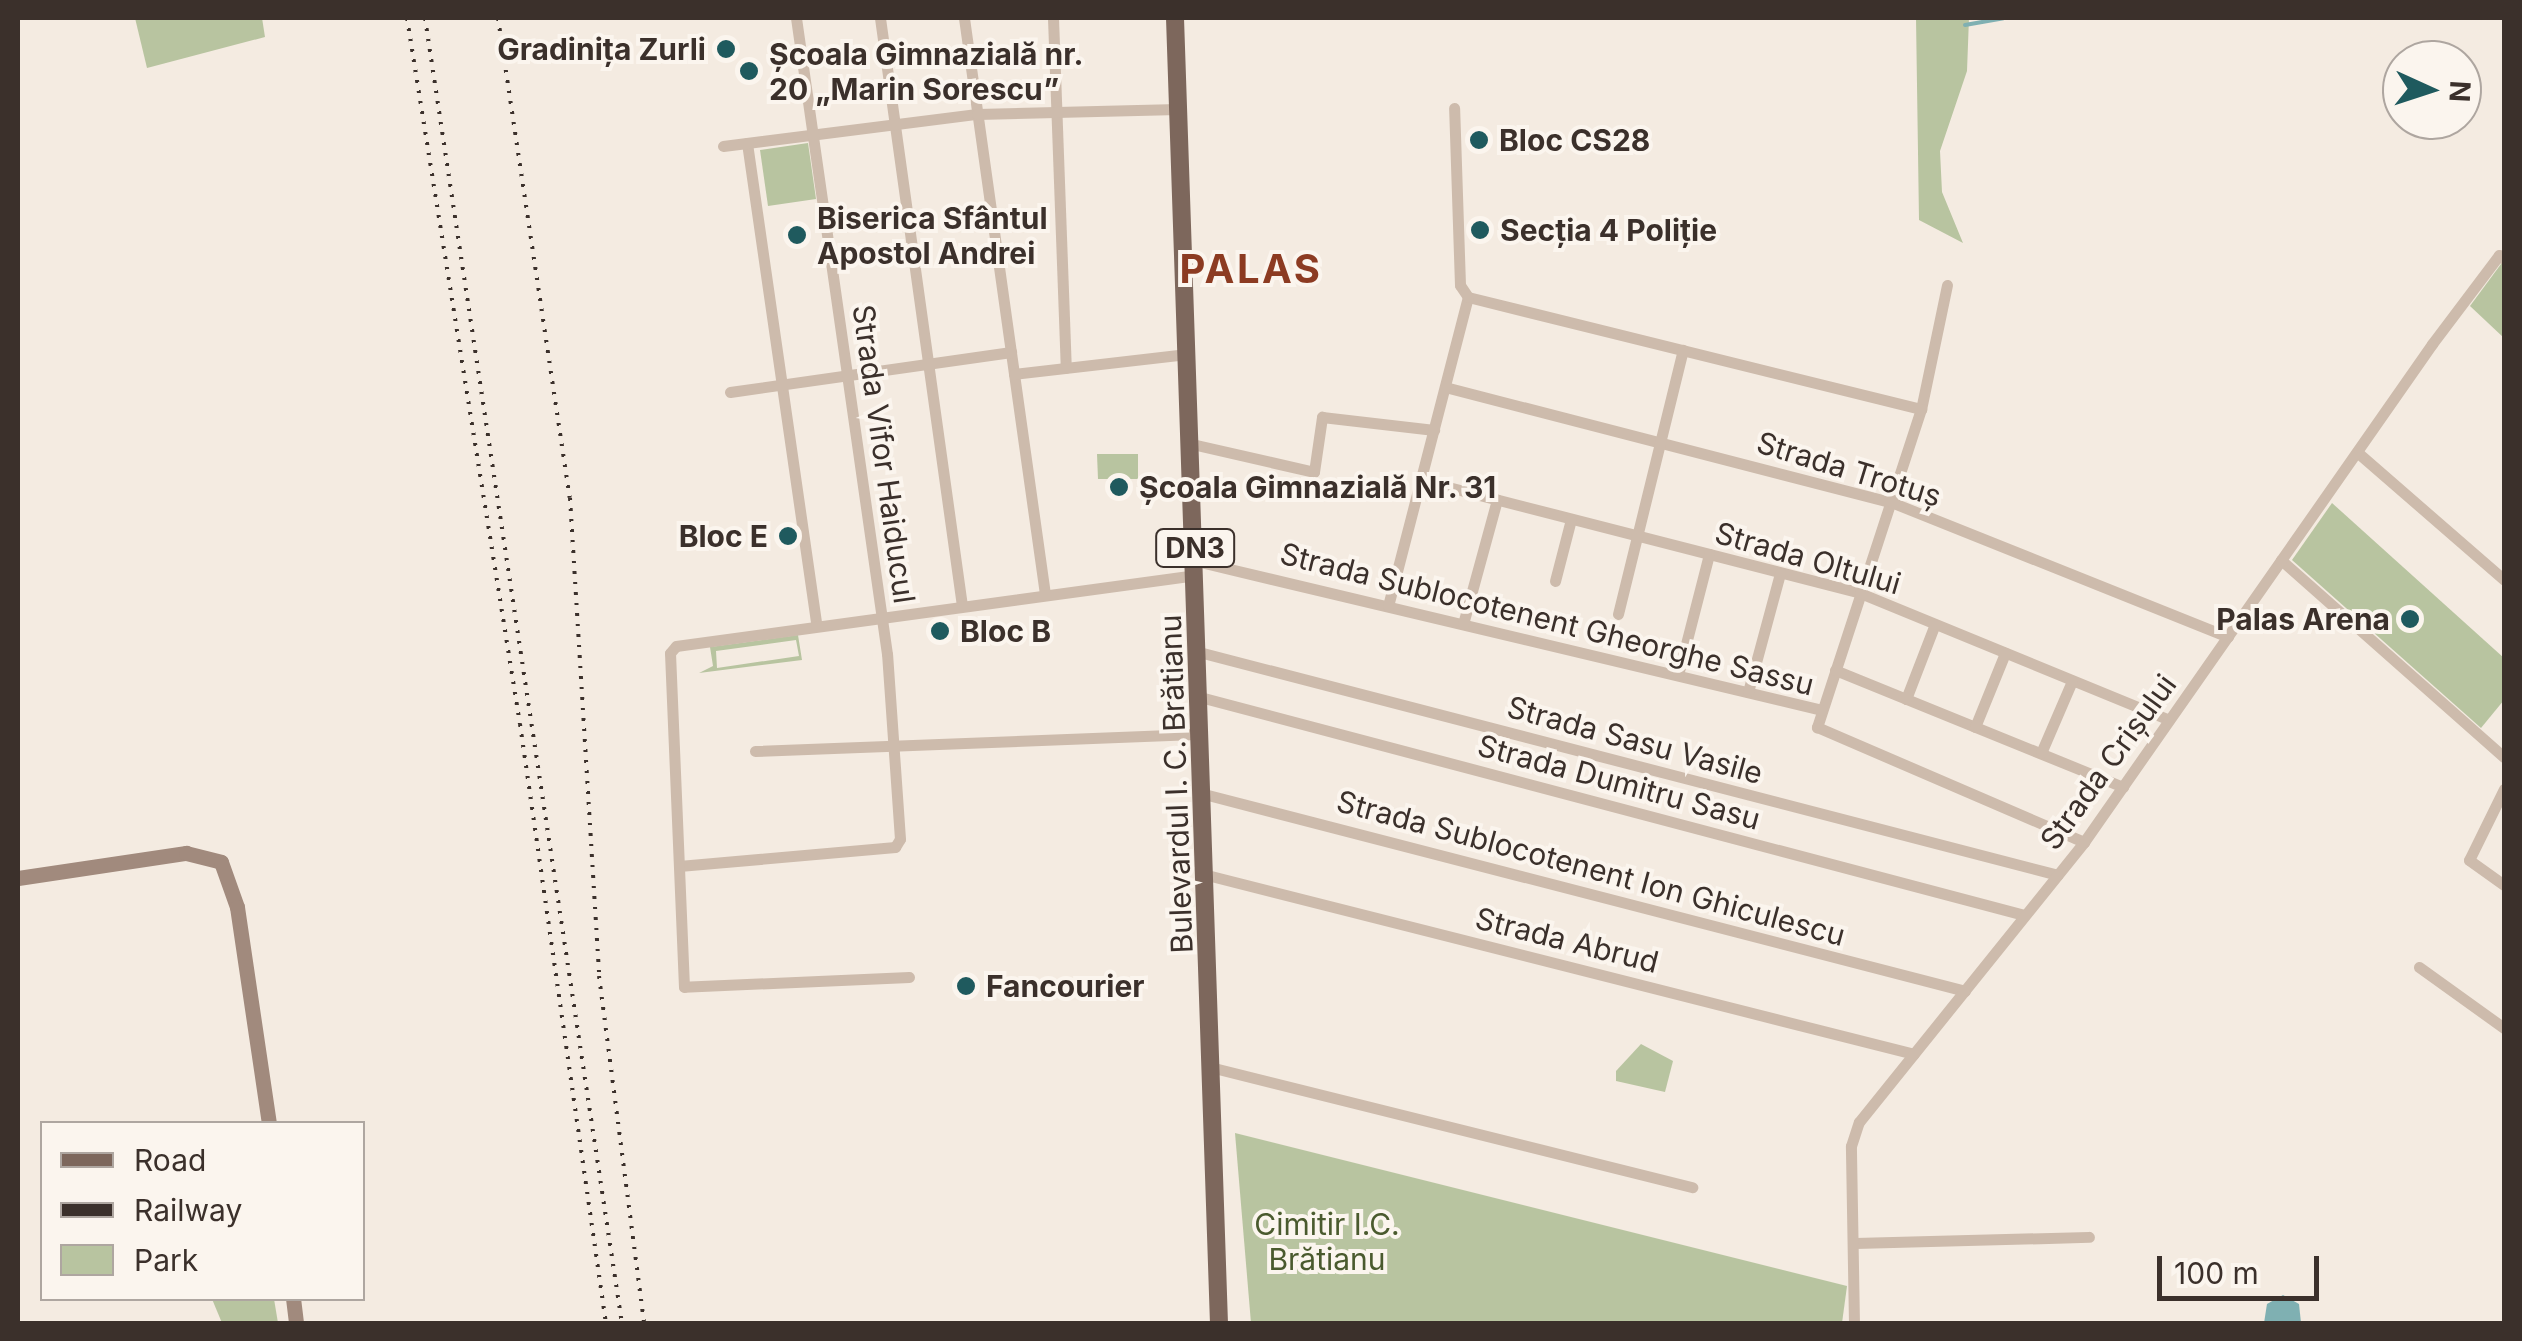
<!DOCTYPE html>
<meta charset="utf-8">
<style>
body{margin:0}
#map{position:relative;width:2522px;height:1341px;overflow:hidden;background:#f4ebe1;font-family:Inter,sans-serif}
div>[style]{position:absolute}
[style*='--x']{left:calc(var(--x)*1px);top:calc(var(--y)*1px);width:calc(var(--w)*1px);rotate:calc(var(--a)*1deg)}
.green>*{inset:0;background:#b8c4a0}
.water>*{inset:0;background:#7fb0b2}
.stream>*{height:4px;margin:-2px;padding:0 2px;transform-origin:2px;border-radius:2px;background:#7fb0b2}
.street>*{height:11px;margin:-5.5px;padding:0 5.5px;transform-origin:5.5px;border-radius:5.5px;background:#cdbbac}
.secondary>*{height:15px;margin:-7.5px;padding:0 7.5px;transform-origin:7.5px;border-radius:7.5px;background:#a18a7d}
.primary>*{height:18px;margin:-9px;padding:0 9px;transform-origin:9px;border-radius:9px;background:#7d675c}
.rail>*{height:4px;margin-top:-2px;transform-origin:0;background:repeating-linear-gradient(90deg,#3b302b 0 2.5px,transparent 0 10.5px)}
.dots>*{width:28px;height:28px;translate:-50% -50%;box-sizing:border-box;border:5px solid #fbf5ee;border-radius:50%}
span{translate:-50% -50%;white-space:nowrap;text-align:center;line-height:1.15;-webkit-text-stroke:8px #fbf5ee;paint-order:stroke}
.shield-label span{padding:2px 8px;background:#fbf5ee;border:2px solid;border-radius:8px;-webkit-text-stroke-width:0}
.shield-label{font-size:28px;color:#3b302b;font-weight:700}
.poi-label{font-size:30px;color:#3b302b;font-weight:700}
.right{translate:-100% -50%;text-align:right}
.left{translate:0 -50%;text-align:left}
.street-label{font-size:30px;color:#3b302b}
.park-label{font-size:30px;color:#4a5a2e}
.district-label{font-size:40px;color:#8c3b22;font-weight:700;letter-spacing:2.5px}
.frame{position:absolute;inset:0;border:20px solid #3b302b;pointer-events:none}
.legend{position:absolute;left:40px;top:1121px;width:325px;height:180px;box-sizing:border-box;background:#fbf5ee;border:2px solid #aea6a0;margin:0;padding:12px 18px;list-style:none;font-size:30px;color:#3b302b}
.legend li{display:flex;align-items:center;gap:20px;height:50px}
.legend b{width:50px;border:2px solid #aea6a0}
.north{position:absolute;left:2382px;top:40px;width:100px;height:100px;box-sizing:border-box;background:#fbf5ee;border:2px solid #aea6a0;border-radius:50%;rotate:93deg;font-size:28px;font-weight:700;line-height:40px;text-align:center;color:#3b302b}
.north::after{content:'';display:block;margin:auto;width:35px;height:45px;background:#1f5a5e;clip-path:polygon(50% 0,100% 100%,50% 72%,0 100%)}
.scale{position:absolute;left:2157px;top:1256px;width:162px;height:45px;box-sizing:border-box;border:5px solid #3b302b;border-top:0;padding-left:12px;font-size:30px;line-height:35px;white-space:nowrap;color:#3b302b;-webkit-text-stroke:8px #fbf5ee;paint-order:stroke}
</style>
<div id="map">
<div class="green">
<i style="clip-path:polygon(135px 18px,262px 18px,265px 37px,147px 68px)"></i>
<i style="clip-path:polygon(1916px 18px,1969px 18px,1967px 71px,1940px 151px,1942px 192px,1963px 243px,1919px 220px)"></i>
<i style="clip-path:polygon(808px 143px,816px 199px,768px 206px,760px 150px)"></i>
<i style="clip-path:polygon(2504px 260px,2504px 338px,2470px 306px)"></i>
<i style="clip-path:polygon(1097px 454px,1138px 454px,1138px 479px,1098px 479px)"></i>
<i style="clip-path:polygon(2332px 503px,2504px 658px,2504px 700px,2481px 728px,2292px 560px)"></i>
<i style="clip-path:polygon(evenodd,798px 635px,802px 660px,699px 673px,713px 666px,710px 647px,798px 635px,796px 640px,799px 656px,717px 668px,716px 651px,796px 640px)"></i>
<i style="clip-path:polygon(1641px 1044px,1673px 1061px,1665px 1092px,1616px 1081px,1616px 1071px)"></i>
<i style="clip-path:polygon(1235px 1133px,1847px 1286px,1842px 1323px,1251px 1323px)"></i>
<i style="clip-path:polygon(212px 1299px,274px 1299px,278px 1323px,222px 1323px)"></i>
</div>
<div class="water">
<i style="clip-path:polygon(2283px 1295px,2299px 1304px,2301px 1323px,2264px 1323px,2267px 1304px)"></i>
</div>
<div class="stream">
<i style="--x:1965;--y:25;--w:39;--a:-10"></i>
</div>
<div class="street">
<i style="--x:880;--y:18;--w:594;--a:82.06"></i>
<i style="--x:964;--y:18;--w:582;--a:82"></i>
<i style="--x:1053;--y:18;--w:350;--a:87.9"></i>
<i style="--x:747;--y:143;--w:488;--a:81.8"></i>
<i style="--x:723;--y:146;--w:256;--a:-7.2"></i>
<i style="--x:977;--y:114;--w:201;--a:-1.4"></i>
<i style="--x:1947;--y:285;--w:127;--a:101.8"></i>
<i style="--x:1921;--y:409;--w:335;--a:108.1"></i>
<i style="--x:1817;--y:727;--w:291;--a:23.3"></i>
<i style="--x:1468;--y:297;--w:467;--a:13.9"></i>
<i style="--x:1014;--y:374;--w:174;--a:-6.6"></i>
<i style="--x:1445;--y:387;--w:461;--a:14.5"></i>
<i style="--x:1891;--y:502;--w:363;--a:21.8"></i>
<i style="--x:730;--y:392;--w:284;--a:-8.1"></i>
<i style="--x:1192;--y:444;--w:125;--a:12.9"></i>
<i style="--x:1314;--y:472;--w:56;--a:-81.7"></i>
<i style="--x:1322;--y:417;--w:113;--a:6.6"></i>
<i style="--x:2357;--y:452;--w:195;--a:41"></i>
<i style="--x:1421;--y:480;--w:453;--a:14.4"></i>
<i style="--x:1860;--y:593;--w:334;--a:22.3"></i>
<i style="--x:2281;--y:560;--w:298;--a:41.5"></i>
<i style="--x:1196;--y:561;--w:643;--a:13.39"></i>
<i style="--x:1555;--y:581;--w:64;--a:-75.5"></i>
<i style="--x:1388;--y:606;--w:319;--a:-75.5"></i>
<i style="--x:1468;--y:297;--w:14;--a:-124"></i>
<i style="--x:1460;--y:285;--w:177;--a:-91.9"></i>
<i style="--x:1618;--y:614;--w:272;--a:-76.2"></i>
<i style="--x:1463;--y:624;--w:129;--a:-74.7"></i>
<i style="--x:1199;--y:652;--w:887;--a:14.55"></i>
<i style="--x:1835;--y:670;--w:311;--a:22.1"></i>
<i style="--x:1678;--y:675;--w:125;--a:-75.6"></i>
<i style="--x:1748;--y:692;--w:123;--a:-74.9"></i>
<i style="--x:1200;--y:697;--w:852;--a:14.82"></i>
<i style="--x:1906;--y:699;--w:80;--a:-68.9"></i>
<i style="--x:1975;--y:727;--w:80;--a:-67.9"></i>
<i style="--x:755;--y:751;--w:447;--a:-2.2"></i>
<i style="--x:2041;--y:753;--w:78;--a:-66.7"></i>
<i style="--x:2504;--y:789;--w:79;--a:116.2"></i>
<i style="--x:2469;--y:860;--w:43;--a:35.5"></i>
<i style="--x:1204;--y:794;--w:786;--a:14.51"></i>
<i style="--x:679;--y:866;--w:217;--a:-5"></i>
<i style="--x:895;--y:847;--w:9;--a:-58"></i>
<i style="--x:900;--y:839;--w:185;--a:-94"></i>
<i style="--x:887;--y:654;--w:642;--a:-98.14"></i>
<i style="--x:1207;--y:875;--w:729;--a:14.21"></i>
<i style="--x:2419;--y:967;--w:105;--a:35.7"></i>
<i style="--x:909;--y:977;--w:225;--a:177.5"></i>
<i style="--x:684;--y:987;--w:334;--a:-92.4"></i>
<i style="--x:670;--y:653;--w:9;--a:-49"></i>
<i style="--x:676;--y:646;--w:525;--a:-7.77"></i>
<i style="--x:1214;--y:1068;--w:493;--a:14"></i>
<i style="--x:1855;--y:1243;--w:234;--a:-1.5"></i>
<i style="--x:1854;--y:1324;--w:178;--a:-91"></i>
<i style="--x:1851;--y:1146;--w:25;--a:-72"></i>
<i style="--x:1859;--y:1122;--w:359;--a:-51.2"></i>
<i style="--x:2084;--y:842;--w:608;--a:-55.05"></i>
<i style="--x:2432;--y:344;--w:111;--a:-53"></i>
<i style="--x:2499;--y:255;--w:6;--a:39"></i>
</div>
<div class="secondary">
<i style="--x:18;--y:878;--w:170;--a:-8.5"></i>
<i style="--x:186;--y:853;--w:36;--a:14"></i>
<i style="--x:221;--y:862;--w:48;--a:70.4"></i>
<i style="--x:237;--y:907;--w:219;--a:81.6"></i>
<i style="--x:293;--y:1298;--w:26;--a:83"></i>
</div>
<div class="primary">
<i style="--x:1175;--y:18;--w:1307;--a:88.07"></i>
</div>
<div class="rail">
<i style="--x:407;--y:18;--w:715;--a:80.91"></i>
<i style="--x:520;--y:724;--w:606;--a:81.84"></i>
<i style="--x:425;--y:18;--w:1321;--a:81.42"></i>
<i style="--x:498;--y:18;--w:485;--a:81.5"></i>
<i style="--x:570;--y:498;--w:479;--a:86.5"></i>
<i style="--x:599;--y:976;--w:351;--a:82.6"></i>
</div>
<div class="dots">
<i style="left:726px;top:49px;background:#1f5a5e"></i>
<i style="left:749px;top:71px;background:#1f5a5e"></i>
<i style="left:1479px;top:140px;background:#1f5a5e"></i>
<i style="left:1480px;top:230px;background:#1f5a5e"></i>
<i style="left:797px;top:235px;background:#1f5a5e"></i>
<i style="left:1119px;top:487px;background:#1f5a5e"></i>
<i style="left:788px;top:536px;background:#1f5a5e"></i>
<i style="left:2410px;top:619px;background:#1f5a5e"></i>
<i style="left:940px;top:631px;background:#1f5a5e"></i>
<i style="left:966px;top:986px;background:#1f5a5e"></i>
</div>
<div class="shield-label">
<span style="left:1195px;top:548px">DN3</span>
</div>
<div class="poi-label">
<span class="right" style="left:706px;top:49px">Gradinița Zurli</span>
<span class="left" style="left:769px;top:71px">Școala Gimnazială nr.<br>20 „Marin Sorescu”</span>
<span class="left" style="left:1499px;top:140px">Bloc CS28</span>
<span class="left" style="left:817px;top:235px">Biserica Sfântul<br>Apostol Andrei</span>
<span class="left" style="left:1500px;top:230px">Secția 4 Poliție</span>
<span class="left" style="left:1139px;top:487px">Școala Gimnazială Nr. 31</span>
<span class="right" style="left:768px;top:536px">Bloc E</span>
<span class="right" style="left:2390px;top:619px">Palas Arena</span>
<span class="left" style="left:960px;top:631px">Bloc B</span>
<span class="left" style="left:986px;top:986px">Fancourier</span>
</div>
<div class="street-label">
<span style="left:884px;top:454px;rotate:82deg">Strada Vifor Haiducul</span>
<span style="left:1849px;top:469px;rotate:17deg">Strada Trotuș</span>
<span style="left:1808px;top:558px;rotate:16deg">Strada Oltului</span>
<span style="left:1547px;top:619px;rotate:14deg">Strada Sublocotenent Gheorghe Sassu</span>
<span style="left:1635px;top:740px;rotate:15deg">Strada Sasu Vasile</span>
<span style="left:2108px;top:762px;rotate:-54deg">Strada Crișului</span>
<span style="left:1619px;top:782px;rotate:15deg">Strada Dumitru Sasu</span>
<span style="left:1176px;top:784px;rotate:-92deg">Bulevardul I. C. Brătianu</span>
<span style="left:1591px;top:868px;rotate:15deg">Strada Sublocotenent Ion Ghiculescu</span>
<span style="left:1567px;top:940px;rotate:14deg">Strada Abrud</span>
</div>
<div class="park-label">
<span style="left:1327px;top:1241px">Cimitir I.C.<br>Brătianu</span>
</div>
<div class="district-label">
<span style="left:1251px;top:269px">PALAS</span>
</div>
<div class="frame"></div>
<ul class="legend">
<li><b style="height:12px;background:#7d675c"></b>Road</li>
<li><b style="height:12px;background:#3b302b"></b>Railway</li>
<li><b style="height:28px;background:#b8c4a0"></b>Park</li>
</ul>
<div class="north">N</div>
<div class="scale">100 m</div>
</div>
